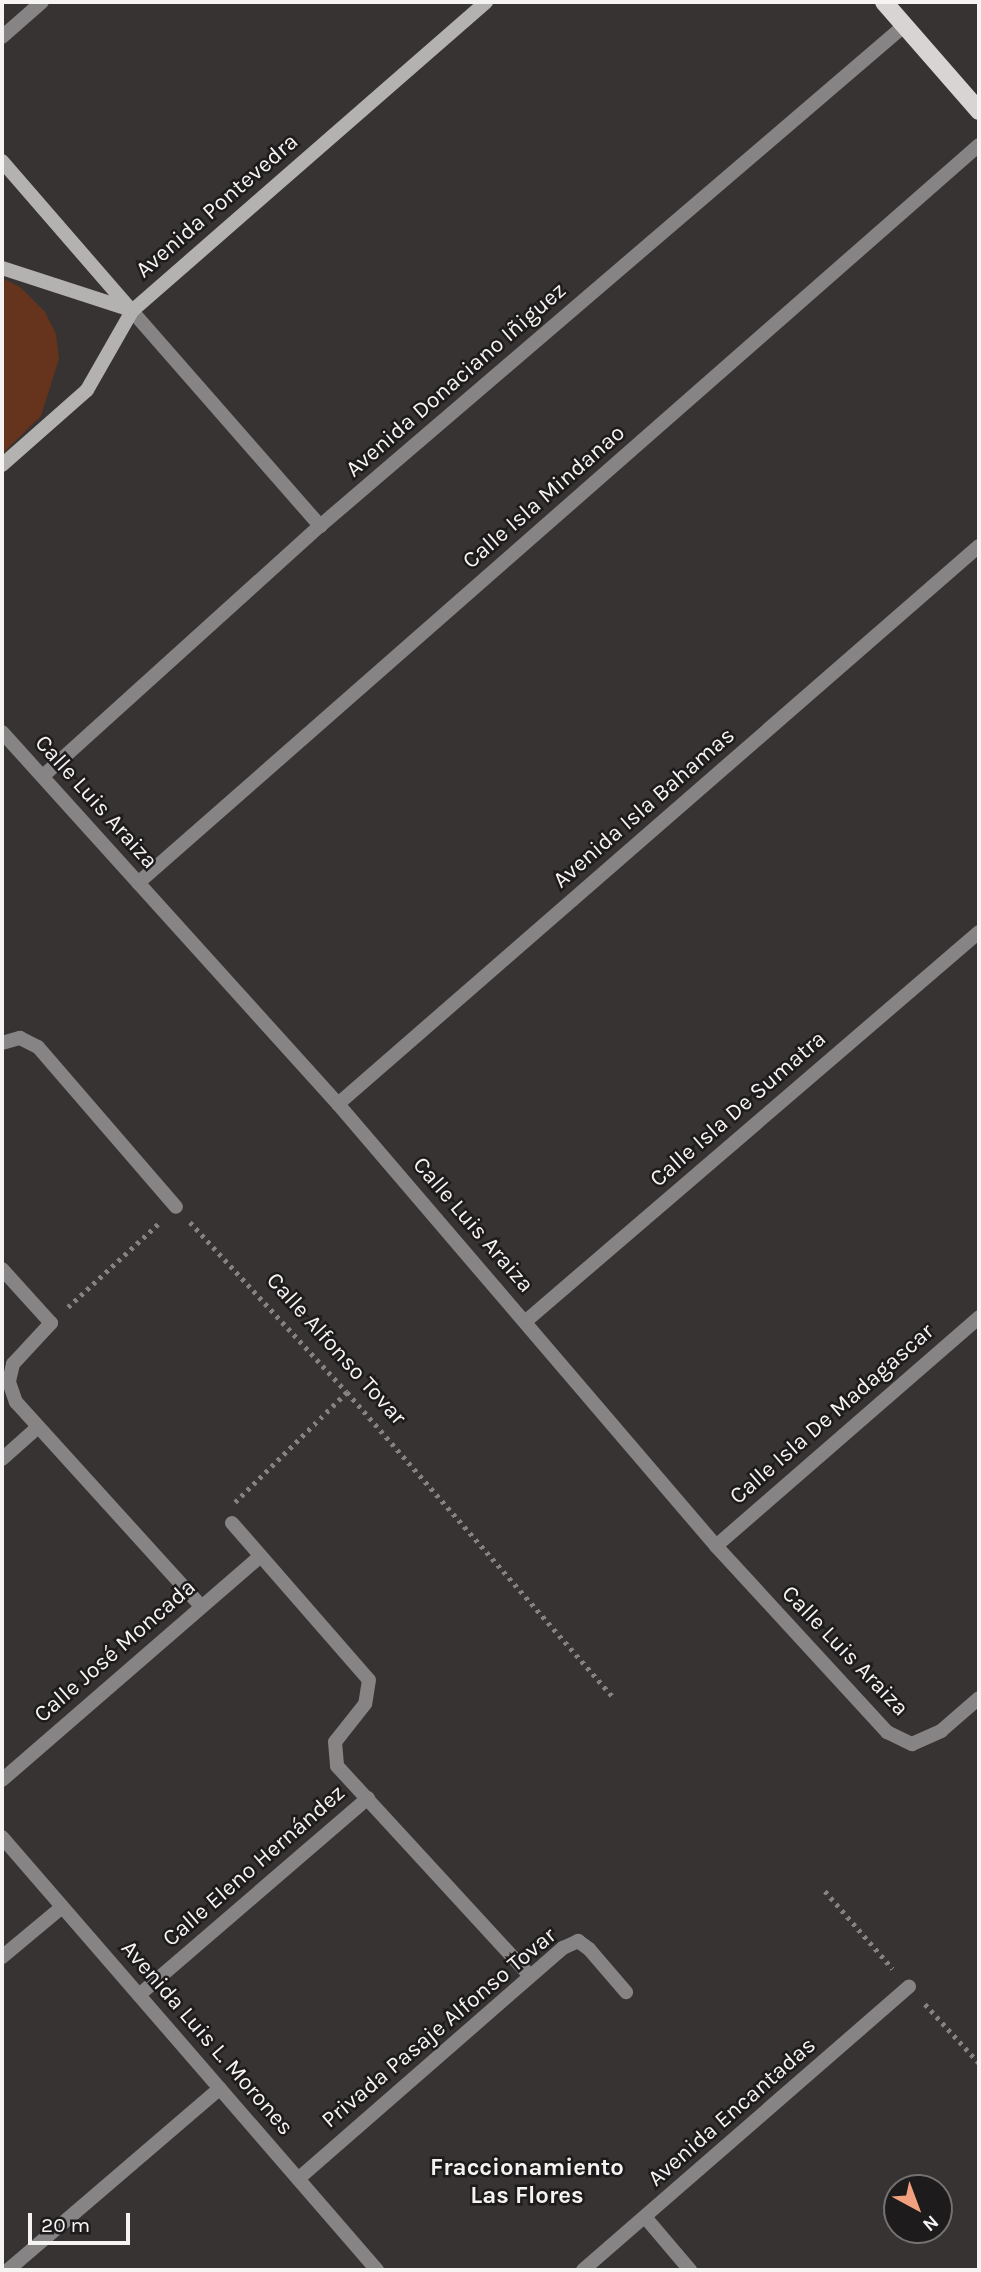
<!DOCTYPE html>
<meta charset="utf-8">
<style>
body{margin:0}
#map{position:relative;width:981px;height:2272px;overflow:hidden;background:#363332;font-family:Karla,sans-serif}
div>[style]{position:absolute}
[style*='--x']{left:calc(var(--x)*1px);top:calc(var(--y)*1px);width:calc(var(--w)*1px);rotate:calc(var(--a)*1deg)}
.green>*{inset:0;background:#66331d}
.path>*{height:4.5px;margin-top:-2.25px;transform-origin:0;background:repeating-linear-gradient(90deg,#858382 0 3.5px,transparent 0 8.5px)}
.street>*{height:14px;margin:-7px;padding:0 7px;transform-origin:7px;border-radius:7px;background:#868484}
.secondary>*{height:14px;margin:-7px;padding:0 7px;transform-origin:7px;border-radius:7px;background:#b4b2b0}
.primary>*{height:18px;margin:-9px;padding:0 9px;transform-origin:9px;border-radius:9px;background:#d8d4d3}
span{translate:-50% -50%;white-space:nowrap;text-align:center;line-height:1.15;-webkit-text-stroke:5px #1d1b1b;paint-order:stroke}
.street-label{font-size:23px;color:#f6f4f3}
.neighbourhood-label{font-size:24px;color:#f6f4f3;font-weight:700}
.frame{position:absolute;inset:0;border:4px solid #f6f4f3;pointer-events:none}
.north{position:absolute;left:883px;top:2174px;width:70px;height:70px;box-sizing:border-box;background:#1d1b1b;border:2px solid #747271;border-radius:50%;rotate:139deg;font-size:19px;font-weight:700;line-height:28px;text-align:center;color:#f6f4f3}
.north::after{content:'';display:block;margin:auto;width:24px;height:32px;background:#f2a17e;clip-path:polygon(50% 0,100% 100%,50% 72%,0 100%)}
.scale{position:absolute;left:28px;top:2213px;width:102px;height:32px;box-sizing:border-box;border:4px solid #f6f4f3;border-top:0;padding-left:9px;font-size:21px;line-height:24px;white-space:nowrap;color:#f6f4f3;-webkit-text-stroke:5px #1d1b1b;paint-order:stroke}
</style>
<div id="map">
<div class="green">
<i style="clip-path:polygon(2px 278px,20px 287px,45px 312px,56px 334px,59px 359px,41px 416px,2px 454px)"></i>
</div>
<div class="path">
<i style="--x:190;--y:1222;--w:231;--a:47.3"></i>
<i style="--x:347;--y:1392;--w:405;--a:48.9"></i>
<i style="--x:68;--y:1307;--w:124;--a:-42.7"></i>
<i style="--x:235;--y:1502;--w:157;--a:-44.5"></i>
<i style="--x:825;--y:1891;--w:103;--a:48.9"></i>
<i style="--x:925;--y:2004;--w:80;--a:47.5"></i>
</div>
<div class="street">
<i style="--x:2;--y:37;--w:53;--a:-41.2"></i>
<i style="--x:132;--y:311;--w:286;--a:48.8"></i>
<i style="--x:2;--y:732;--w:501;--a:47.91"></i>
<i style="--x:338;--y:1104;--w:582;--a:49.46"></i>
<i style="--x:716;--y:1546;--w:253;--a:47.4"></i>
<i style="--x:887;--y:1732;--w:28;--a:26"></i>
<i style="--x:912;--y:1744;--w:32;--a:-24"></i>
<i style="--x:941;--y:1731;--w:50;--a:-41"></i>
<i style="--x:43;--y:776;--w:373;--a:-42.1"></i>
<i style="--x:320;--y:526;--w:770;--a:-40.58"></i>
<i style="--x:138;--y:883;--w:1119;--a:-41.27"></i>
<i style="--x:2;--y:1043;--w:19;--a:-16"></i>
<i style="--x:20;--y:1038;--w:20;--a:27"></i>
<i style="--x:38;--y:1047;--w:211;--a:49.2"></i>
<i style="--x:338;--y:1104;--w:850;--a:-41.04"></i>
<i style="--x:2;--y:1269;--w:73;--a:47.8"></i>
<i style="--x:51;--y:1323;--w:56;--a:132.8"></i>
<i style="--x:13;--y:1364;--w:18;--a:103"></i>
<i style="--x:9;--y:1382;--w:21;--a:71"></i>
<i style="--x:16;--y:1402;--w:275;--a:47.8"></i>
<i style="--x:526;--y:1321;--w:597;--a:-40.65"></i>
<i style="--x:2;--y:1459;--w:47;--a:-41.5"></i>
<i style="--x:232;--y:1523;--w:208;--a:48.9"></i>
<i style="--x:369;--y:1680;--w:24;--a:99"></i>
<i style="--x:365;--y:1704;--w:48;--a:128.3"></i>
<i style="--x:335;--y:1742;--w:24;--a:85"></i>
<i style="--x:337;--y:1766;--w:284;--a:47.4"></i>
<i style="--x:716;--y:1546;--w:349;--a:-41"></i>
<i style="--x:2;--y:1780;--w:340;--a:-40.9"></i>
<i style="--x:2;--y:1837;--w:573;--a:49.11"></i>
<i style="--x:2;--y:1957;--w:78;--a:-39.8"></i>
<i style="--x:139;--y:1995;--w:302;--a:-40.7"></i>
<i style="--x:298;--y:2179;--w:352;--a:-41.1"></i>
<i style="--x:563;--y:1948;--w:17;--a:-25"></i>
<i style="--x:578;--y:1941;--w:14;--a:36"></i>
<i style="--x:589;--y:1949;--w:57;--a:49.3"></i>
<i style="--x:645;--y:2217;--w:70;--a:49.7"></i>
<i style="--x:8;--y:2270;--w:279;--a:-40.6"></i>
<i style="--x:583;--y:2270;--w:432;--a:-41"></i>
</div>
<div class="secondary">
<i style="--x:2;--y:161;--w:198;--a:49.1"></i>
<i style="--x:2;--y:268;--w:136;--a:18"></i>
<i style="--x:2;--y:465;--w:113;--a:-41.4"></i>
<i style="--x:87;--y:390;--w:91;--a:-60.3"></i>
<i style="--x:132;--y:311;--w:470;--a:-41.1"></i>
</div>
<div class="primary">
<i style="--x:884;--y:2;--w:145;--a:48.9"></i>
</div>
<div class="street-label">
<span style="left:217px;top:206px;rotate:-41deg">Avenida Pontevedra</span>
<span style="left:456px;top:380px;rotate:-41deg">Avenida Donaciano Iñiguez</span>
<span style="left:544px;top:497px;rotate:-41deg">Calle Isla Mindanao</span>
<span style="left:96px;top:802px;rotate:48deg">Calle Luis Araiza</span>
<span style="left:644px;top:808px;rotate:-41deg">Avenida Isla Bahamas</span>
<span style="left:738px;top:1109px;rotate:-41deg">Calle Isla De Sumatra</span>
<span style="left:473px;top:1225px;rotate:49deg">Calle Luis Araiza</span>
<span style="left:336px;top:1349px;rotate:48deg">Calle Alfonso Tovar</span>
<span style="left:832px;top:1414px;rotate:-41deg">Calle Isla De Madagascar</span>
<span style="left:115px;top:1651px;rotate:-41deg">Calle José Moncada</span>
<span style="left:845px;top:1651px;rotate:46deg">Calle Luis Araiza</span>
<span style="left:254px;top:1866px;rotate:-41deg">Calle Eleno Hernández</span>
<span style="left:439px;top:2028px;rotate:-40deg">Privada Pasaje Alfonso Tovar</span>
<span style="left:207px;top:2038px;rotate:49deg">Avenida Luis L. Morones</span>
<span style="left:732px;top:2112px;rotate:-41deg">Avenida Encantadas</span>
</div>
<div class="neighbourhood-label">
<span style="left:527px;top:2182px">Fraccionamiento<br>Las Flores</span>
</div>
<div class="frame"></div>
<div class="north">N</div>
<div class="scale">20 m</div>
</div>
